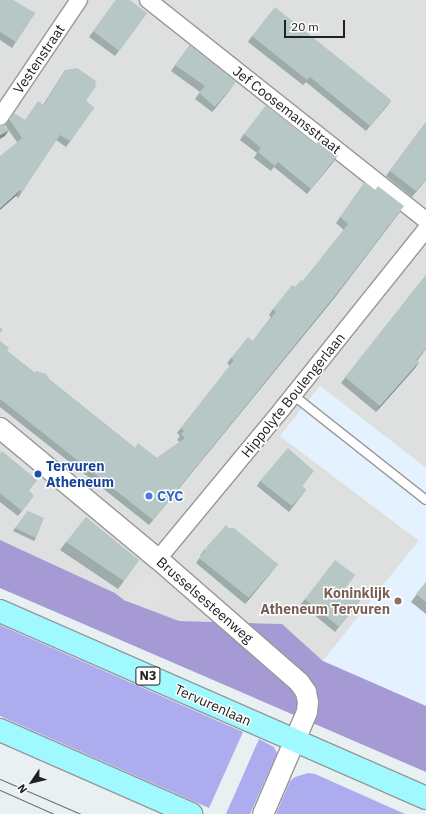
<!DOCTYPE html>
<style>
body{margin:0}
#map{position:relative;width:426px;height:814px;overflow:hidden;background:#e8f0f2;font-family:"IBM Plex Sans",sans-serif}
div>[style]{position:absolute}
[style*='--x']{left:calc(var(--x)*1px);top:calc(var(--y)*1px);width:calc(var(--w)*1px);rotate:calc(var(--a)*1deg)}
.residential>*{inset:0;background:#dee0df}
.education>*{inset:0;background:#e4f2ff}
.grass>*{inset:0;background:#acacee}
.forest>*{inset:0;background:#a69ad4}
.parking>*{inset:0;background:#e1e1e1}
.roads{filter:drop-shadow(1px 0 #989898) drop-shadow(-1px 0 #989898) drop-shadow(0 1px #989898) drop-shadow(0 -1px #989898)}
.service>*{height:8px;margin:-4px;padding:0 4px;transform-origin:4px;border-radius:4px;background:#fff}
.minor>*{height:16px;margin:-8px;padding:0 8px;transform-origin:8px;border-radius:8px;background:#fff}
.tertiary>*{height:20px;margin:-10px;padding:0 10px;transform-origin:10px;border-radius:10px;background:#fff}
.primary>*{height:22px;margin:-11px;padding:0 11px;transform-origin:11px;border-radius:11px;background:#a0f9ff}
.tram>*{height:1px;margin:-0.5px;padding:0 0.5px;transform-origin:0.5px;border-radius:0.5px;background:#6f6f6f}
.wall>*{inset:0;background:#9dabaa}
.shaded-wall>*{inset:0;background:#7f8b8b}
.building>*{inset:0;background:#b6c7c6}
.dots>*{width:11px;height:11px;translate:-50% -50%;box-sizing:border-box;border:2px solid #fff;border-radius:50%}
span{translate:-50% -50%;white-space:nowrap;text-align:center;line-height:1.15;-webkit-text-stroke:3px #fff;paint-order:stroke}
.shield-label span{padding:1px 3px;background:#fff;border:1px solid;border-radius:3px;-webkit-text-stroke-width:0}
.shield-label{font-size:13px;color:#212121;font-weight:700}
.street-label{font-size:14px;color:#212121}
.transit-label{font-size:14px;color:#164399;font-weight:700}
.left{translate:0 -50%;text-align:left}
.shop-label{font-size:14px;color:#366cbe;font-weight:700}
.education-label{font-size:14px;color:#785e54;font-weight:700}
.right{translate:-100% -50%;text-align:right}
.north{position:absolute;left:12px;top:762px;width:40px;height:40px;-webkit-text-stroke:3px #fff;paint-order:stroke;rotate:235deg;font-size:11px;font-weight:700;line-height:16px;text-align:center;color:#212121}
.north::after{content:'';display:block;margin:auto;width:14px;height:18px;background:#212121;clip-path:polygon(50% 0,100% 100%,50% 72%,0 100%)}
.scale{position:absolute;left:284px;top:20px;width:61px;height:18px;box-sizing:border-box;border:2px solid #212121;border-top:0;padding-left:5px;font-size:12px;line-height:14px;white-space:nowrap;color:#212121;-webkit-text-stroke:3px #fff;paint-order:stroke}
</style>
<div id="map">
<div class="residential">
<i style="clip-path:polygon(0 0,426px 0,426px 468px,320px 386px,280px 436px,419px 541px,323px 661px,282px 624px,179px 621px,124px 600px,115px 593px,0 540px)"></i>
</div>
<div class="education">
<i style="clip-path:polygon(320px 386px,426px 468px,426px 706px,323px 661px,419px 540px,280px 436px)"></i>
</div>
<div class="grass">
<i style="clip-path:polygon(0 625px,243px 732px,209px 808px,0 716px)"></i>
<i style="clip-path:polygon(259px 739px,274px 747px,277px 753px,276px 756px,250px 814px,226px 814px)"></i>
<i style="clip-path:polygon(308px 773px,315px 774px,405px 814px,276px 814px,290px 781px,295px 777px)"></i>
</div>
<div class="forest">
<i style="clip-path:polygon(0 540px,115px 593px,124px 600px,179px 621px,282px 624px,323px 661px,426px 706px,426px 772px,0 588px)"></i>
</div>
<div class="parking">
<i style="clip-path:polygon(148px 573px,168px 590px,149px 609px,124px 600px)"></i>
</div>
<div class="roads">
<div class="service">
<i style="--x:293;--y:395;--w:169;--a:38.3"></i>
</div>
<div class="minor">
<i style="--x:148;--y:0;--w:355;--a:38.4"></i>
<i style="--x:0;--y:117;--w:141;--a:-56"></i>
<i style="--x:158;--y:559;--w:195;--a:-50.4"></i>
<i style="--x:282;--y:409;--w:231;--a:-51.3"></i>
</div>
<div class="tertiary">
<i style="--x:0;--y:428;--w:205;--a:39.7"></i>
<i style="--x:158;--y:559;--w:187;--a:41.1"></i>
<i style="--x:299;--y:682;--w:12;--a:55"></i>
<i style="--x:306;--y:692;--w:10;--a:79"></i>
<i style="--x:308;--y:702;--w:10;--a:96"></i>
<i style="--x:307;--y:712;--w:111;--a:113.3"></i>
</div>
<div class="primary">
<i style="--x:0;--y:611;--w:465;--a:23.7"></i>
<i style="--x:0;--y:730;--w:209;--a:23.7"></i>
</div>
</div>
<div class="tram">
<i style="--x:0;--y:779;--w:88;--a:23.4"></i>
<i style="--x:0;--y:790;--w:59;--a:24"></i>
</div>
<div class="wall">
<i style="clip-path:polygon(0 0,35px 13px,12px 48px,0 40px)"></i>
<i style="clip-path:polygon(116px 0,147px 13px,115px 56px,89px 37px)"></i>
<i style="clip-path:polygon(252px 36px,391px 100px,366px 131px,306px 82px,303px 85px,248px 42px)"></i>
<i style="clip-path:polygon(190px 45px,232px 87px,212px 112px,195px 99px,200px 92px,171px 71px)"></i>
<i style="clip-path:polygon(65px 70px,86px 101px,94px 108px,66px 147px,56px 140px,18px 198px,16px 196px,17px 142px,5px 125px,9px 119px,25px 120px,43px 105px)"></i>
<i style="clip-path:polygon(426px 122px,426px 180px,412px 197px,386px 176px)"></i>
<i style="clip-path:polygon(244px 134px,334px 161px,307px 194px,274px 167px,271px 171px,254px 158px,257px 153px,240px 140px)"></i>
<i style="clip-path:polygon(365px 182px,400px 212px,335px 297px,149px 525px,0 407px,0 341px,7px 351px,35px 373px,50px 380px,135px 448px,157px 458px,180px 442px,177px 440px,180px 436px,177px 433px,230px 366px,227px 363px,231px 358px,253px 341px,271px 317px,269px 315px,273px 309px,295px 287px,303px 281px,344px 230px,336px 223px)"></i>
<i style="clip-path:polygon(426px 275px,426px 349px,417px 361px,419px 362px,415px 368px,376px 412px,341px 383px)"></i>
<i style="clip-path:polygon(0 454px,37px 480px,29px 490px,30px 501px,18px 516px,0 502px)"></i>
<i style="clip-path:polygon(310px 476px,302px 486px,306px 490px,289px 512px,257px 486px,260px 481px)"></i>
<i style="clip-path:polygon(28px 511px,36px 538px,34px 541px,13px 531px)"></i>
<i style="clip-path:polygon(66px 542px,139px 560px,118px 589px,60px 550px)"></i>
<i style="clip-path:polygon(204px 550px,278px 564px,245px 604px,196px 563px,201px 556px,200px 556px)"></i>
<i style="clip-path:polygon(355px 575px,344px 589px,360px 601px,335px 632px,301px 604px,305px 599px)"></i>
<i style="clip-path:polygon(426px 582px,426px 614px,411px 602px)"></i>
</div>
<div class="shaded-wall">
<i style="clip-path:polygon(236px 82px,212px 112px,215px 107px)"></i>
<i style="clip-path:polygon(391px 100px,387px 106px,366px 131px,370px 126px)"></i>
<i style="clip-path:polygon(9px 130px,5px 136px,0 139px,0 135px)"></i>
<i style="clip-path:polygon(338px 155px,334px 161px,307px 194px,311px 189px)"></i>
<i style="clip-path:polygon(20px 190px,16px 196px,0 210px,0 208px)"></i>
<i style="clip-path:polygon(404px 206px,335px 297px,149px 525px,153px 520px)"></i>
<i style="clip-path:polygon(419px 362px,415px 368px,376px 412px,380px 406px)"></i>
<i style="clip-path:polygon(278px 564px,274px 569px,245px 604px,249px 598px)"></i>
</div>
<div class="building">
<i style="clip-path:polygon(0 0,13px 0,35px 13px,16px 42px,0 32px)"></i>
<i style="clip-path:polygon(116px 0,130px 0,147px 13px,119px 51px,93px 31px)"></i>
<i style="clip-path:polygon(275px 7px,391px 100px,370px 126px,310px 77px,307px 80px,252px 36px)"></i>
<i style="clip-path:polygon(190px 45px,236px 82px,215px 107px,199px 93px,205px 86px,175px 65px)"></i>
<i style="clip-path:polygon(77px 68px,96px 81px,95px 84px,97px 85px,86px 101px,94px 108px,70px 141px,60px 135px,22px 192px,20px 190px,0 208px,0 156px,22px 138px,9px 119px,14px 113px,25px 120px,38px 101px,44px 105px,65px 70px)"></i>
<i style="clip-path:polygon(266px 105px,316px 144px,319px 140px,338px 155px,311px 189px,278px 162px,275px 166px,258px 152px,261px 148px,244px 134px)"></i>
<i style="clip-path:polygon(426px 122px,426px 179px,416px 191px,390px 171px)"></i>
<i style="clip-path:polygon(0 124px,9px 130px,0 135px)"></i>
<i style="clip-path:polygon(365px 182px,375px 190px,378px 186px,404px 206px,339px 291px,153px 520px,0 399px,0 341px,9px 348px,7px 351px,35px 373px,36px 371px,46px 374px,50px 380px,135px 448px,138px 443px,157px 458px,185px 438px,181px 434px,184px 431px,181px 428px,234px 360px,231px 358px,248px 337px,253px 341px,276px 312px,273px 309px,292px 285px,295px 287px,301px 280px,303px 281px,348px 224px,340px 217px)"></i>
<i style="clip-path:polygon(426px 275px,426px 348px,416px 360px,419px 362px,380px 406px,345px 377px)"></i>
<i style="clip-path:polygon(0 327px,3px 330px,0 333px)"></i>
<i style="clip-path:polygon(288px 448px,314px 471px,302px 486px,306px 490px,292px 506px,260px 481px)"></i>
<i style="clip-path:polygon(2px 451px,37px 480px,29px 490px,34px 496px,22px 511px,0 493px,0 454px)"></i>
<i style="clip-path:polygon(28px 511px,44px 518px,36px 538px,15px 528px)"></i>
<i style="clip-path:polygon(86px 517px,139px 560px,124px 581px,66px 542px)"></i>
<i style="clip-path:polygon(226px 525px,229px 528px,234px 528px,278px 564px,249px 598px,199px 558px,205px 551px,204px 550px)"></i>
<i style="clip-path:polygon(335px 560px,355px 575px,344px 589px,360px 601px,339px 627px,305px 599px)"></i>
<i style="clip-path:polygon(426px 582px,426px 602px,416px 594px)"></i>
</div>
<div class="dots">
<i style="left:38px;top:474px;background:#1a4fb4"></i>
<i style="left:149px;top:496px;background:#3f7fe0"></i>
<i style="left:398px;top:601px;background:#8d6e63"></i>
</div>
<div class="shield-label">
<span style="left:148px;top:676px">N3</span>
</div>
<div class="street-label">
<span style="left:39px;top:59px;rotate:-56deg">Vestenstraat</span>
<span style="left:287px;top:110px;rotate:38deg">Jef Coosemansstraat</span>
<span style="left:293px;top:395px;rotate:-51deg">Hippolyte Boulengerlaan</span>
<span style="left:205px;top:600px;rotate:41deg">Brusselsesteenweg</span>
<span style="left:213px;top:705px;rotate:24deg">Tervurenlaan</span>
</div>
<div class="transit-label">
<span class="left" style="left:46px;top:474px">Tervuren<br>Atheneum</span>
</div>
<div class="shop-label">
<span class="left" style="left:157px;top:496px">CYC</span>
</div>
<div class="education-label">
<span class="right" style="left:390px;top:601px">Koninklijk<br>Atheneum Tervuren</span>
</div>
<div class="north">N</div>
<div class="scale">20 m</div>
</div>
